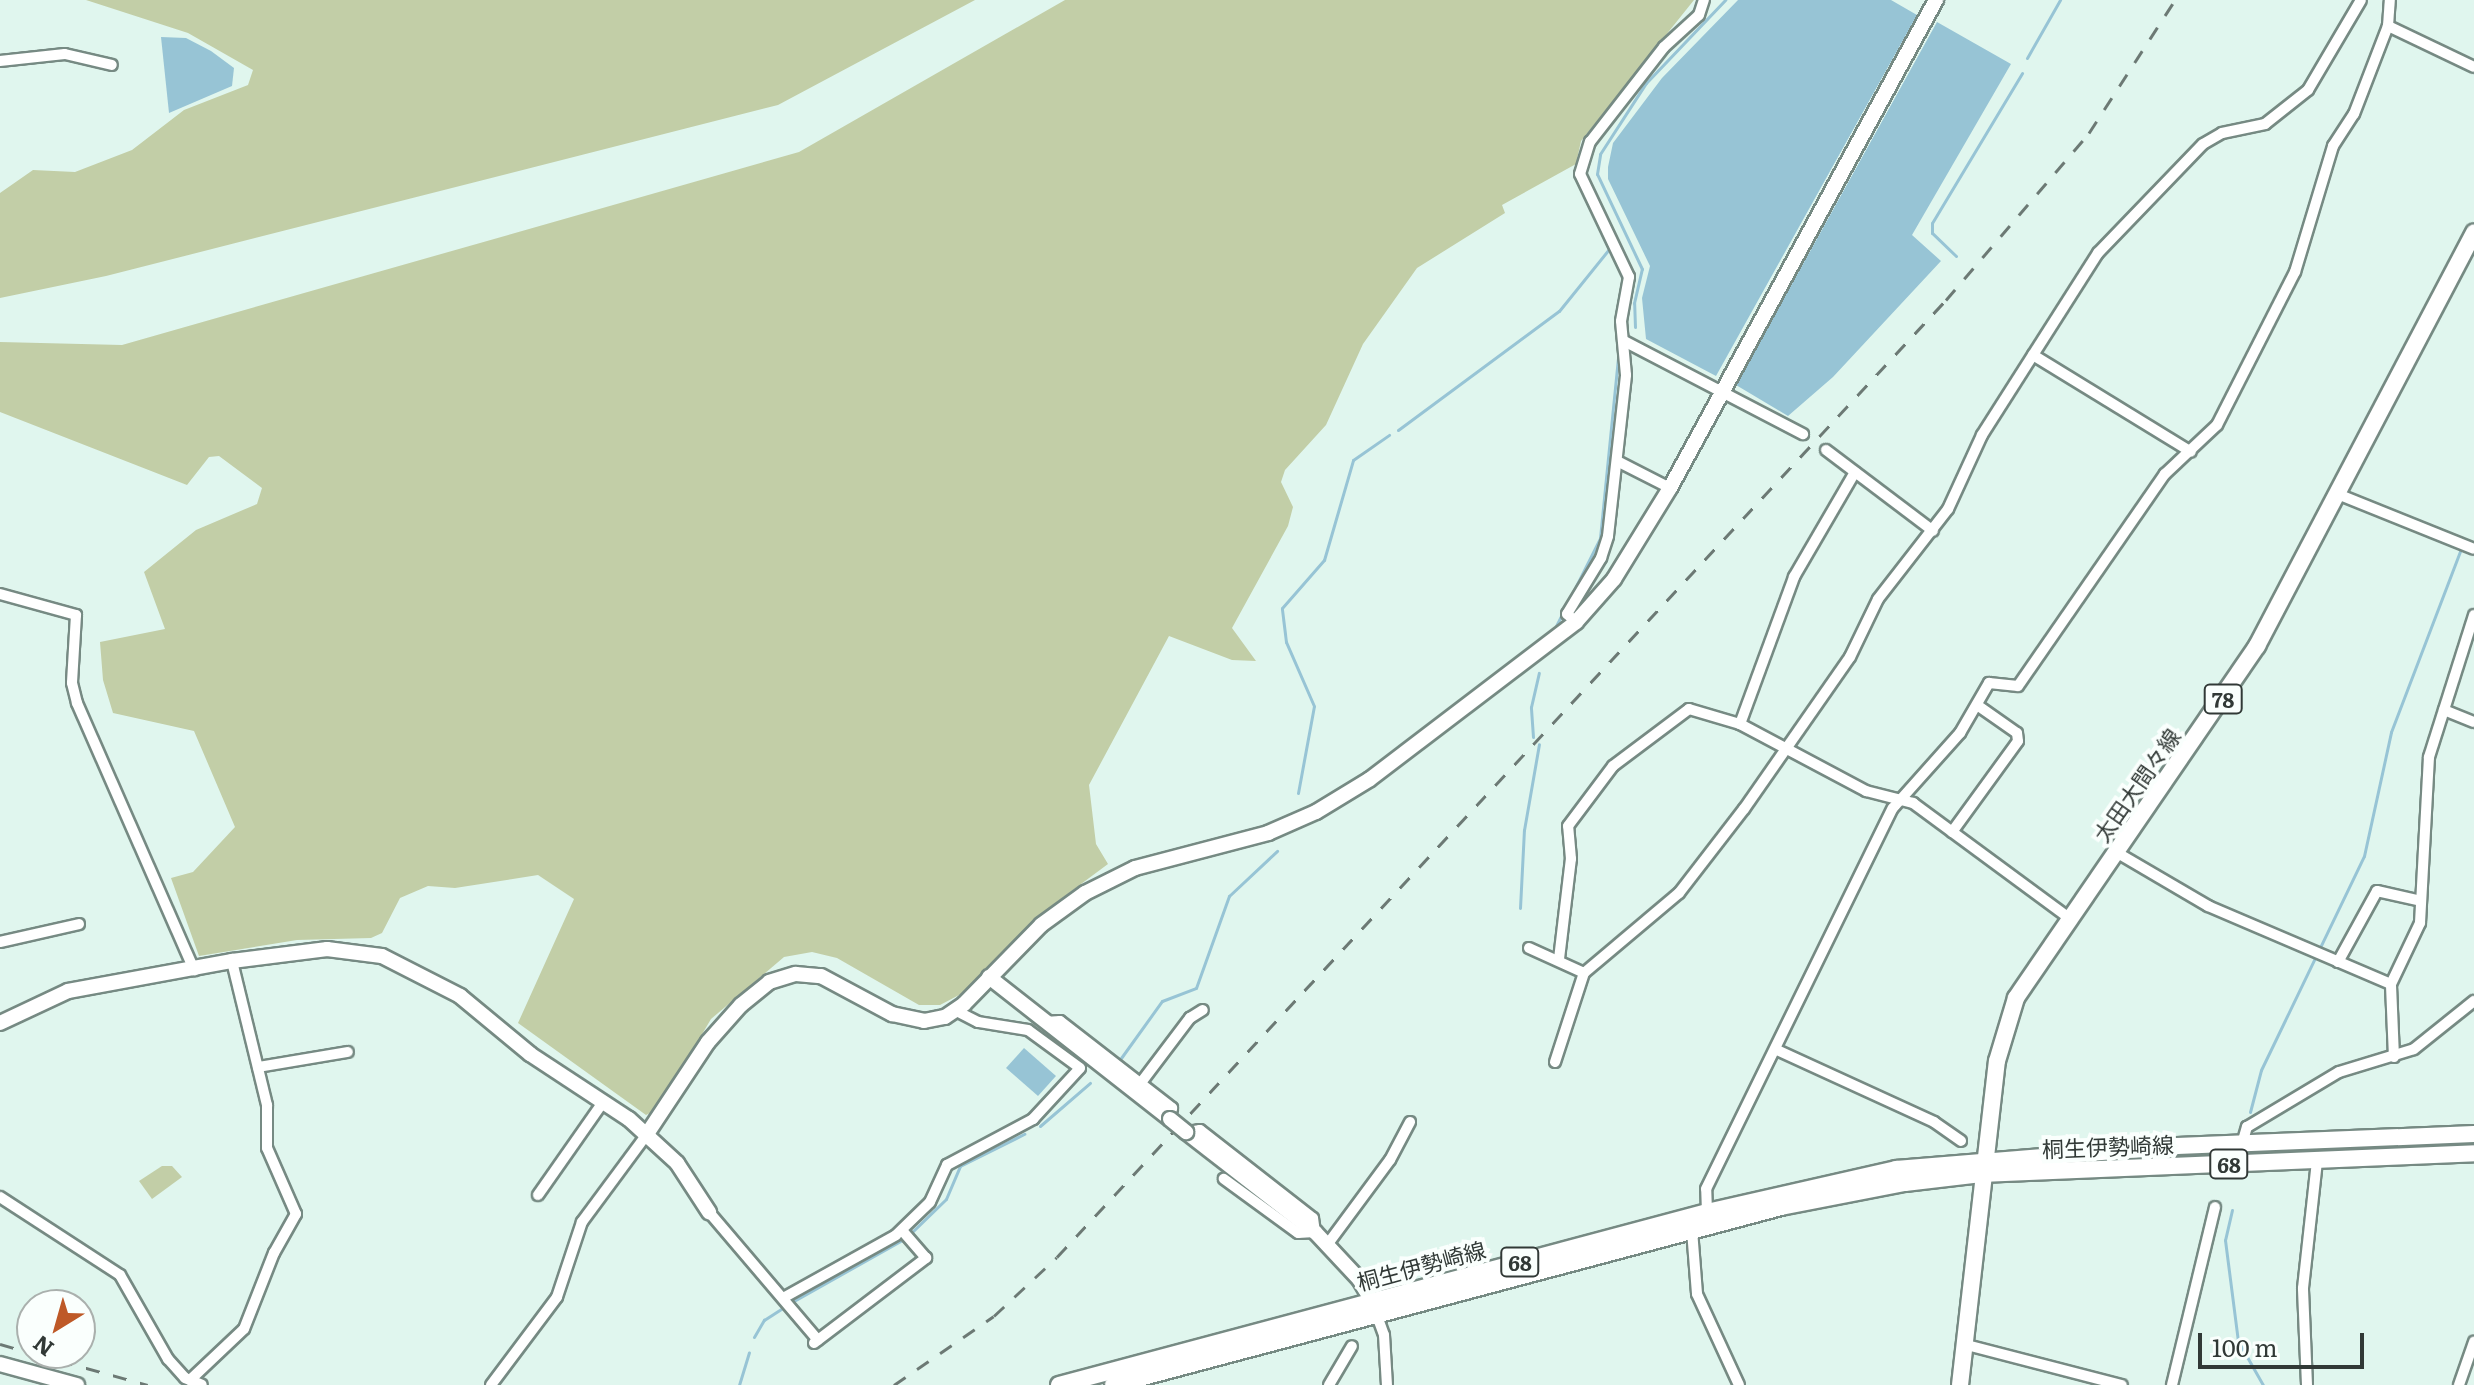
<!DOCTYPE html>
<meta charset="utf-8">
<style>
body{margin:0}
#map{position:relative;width:2474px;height:1385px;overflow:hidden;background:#e0f6ee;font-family:Literata,"Noto Sans JP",serif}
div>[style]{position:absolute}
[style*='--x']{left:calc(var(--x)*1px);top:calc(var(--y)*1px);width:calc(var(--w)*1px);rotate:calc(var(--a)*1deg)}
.green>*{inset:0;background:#c2cea7}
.water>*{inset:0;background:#97c4d5}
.stream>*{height:3px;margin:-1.5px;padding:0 1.5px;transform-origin:1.5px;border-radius:1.5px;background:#97c4d5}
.roads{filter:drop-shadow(2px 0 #768a83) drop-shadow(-2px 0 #768a83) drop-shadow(0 2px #768a83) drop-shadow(0 -2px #768a83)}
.minor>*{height:10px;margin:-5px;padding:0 5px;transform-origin:5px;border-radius:5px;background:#fff}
.tertiary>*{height:14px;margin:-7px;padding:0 7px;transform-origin:7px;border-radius:7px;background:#fff}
.primary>*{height:16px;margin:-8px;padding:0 8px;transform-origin:8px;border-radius:8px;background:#fff}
.rail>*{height:3px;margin-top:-1.5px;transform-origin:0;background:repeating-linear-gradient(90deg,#6c7974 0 14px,transparent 0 28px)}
.bridges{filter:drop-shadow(2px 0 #768a83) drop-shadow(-2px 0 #768a83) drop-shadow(0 2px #768a83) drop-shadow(0 -2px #768a83)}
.tertiary-bridge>*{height:14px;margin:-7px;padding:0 7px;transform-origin:7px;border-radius:7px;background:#fff}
span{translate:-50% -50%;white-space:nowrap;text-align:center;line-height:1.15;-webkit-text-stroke:8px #fafffd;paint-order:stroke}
.shield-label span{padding:2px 6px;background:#fafffd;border:2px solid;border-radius:6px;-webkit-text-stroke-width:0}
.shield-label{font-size:20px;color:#313936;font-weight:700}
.street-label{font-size:22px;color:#313936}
.north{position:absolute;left:16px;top:1289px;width:80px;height:80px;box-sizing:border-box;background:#fafffd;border:2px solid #aab0ad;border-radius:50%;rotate:217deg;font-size:22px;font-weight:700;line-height:32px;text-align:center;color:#313936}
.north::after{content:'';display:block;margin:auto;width:28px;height:36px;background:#be5927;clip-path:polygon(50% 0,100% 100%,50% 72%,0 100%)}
.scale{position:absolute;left:2198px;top:1333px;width:166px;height:36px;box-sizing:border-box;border:4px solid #313936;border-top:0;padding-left:10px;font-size:24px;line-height:28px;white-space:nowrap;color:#313936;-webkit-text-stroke:6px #fafffd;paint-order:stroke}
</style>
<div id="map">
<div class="green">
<i style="clip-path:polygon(86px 0,975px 0,778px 105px,106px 276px,0 298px,0 193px,33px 170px,75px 172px,132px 150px,184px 110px,248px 85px,253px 70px,188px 33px)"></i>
<i style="clip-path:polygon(1065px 0,1694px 0,1581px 141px,1576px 164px,1502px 205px,1505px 213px,1417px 268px,1363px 344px,1326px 425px,1285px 470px,1281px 482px,1293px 507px,1288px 526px,1232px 628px,1256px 661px,1232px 660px,1169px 636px,1089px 785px,1096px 844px,1108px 864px,1050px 907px,961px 994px,940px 1005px,919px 1005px,837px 958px,812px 952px,784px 957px,711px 1019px,658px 1109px,646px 1115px,518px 1023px,574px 899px,538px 875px,455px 888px,428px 886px,400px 898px,382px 933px,371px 938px,297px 940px,199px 956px,171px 878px,193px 872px,235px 827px,194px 731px,113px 713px,103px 680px,100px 642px,165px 629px,144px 572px,196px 530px,257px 504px,262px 488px,219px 456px,209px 457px,187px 485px,0 412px,0 342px,122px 345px,799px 152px)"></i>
<i style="clip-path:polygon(162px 1166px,172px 1166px,182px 1177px,152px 1199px,139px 1181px)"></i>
</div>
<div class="water">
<i style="clip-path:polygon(1738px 0,1891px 0,1917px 15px,1716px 376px,1646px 339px,1642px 298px,1650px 266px,1608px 179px,1608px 167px,1613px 143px,1662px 78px)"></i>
<i style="clip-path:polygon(1937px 22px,2011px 64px,1912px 235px,1941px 261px,1833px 377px,1788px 416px,1736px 385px)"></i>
<i style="clip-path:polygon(161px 37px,186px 38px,211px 51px,234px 68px,232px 86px,169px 113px)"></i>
<i style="clip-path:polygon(1024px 1048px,1056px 1076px,1038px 1096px,1006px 1068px)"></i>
</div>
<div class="stream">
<i style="--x:2027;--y:58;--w:67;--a:-60.4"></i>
<i style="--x:1956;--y:256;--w:33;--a:-136"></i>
<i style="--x:1932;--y:233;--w:10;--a:-90"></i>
<i style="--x:1932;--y:223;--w:175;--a:-59"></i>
<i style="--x:1635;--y:327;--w:24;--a:-92"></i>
<i style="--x:1634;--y:303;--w:35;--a:-77"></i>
<i style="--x:1642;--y:269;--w:105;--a:-115.3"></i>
<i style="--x:1597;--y:174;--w:20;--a:-81"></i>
<i style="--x:1600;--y:154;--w:85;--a:-57.1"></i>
<i style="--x:1646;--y:83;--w:115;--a:-46.4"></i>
<i style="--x:1398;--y:430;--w:200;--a:-36.5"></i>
<i style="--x:1559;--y:311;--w:80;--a:-51.1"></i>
<i style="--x:1556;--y:626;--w:98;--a:-63.4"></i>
<i style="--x:1600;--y:538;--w:180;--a:-84.3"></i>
<i style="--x:1533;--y:737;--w:30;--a:-94"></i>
<i style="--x:1531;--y:707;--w:35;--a:-77"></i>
<i style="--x:1298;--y:793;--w:88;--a:-79.6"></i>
<i style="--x:1314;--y:706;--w:70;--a:-113.6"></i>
<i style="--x:1286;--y:642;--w:34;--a:-97"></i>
<i style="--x:1282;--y:608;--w:64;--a:-48.8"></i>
<i style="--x:1324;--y:560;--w:104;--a:-73.8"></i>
<i style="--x:1353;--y:460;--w:44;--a:-34.8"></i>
<i style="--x:1520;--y:908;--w:78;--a:-87.1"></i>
<i style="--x:1524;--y:830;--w:87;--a:-80.1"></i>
<i style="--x:1121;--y:1058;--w:70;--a:-54.3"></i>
<i style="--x:1162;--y:1001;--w:36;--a:-21"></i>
<i style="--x:1196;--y:988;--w:98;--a:-70.3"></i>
<i style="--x:1229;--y:896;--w:66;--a:-43.2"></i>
<i style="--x:2250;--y:1112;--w:43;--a:-75.3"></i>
<i style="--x:2261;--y:1070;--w:237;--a:-64.3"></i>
<i style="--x:2364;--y:856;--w:127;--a:-77.7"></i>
<i style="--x:2391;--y:732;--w:194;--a:-69.1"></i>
<i style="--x:1040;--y:1126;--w:66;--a:-40.7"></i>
<i style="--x:2232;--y:1210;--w:31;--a:103"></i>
<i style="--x:2225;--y:1240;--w:102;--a:82.7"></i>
<i style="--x:2238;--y:1341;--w:51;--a:60.4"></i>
<i style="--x:912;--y:1232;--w:47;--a:-44.1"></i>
<i style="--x:946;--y:1199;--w:36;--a:-67"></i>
<i style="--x:960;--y:1166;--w:72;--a:-26.6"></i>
<i style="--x:792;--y:1302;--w:126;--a:-29.4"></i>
<i style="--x:754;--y:1337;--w:20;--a:-60"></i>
<i style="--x:764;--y:1320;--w:24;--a:-33"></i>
<i style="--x:739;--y:1385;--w:34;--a:-73"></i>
</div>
<div class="roads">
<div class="minor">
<i style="--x:2388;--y:26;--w:95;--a:25.5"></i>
<i style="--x:0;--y:61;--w:65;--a:-6.1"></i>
<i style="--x:65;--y:54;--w:48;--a:13.2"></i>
<i style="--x:1624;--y:341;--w:202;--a:27.5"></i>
<i style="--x:2033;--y:355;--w:185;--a:31.5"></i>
<i style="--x:1826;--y:450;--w:134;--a:37.1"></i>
<i style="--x:1619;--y:462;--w:57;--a:27"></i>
<i style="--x:2340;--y:495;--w:144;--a:21.9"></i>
<i style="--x:0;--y:594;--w:79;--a:15.4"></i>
<i style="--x:76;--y:615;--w:68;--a:93.4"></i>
<i style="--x:72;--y:683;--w:21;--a:76"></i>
<i style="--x:77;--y:703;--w:292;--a:66.3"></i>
<i style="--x:1576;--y:622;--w:12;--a:-138"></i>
<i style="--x:1567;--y:614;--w:66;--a:-58.7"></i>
<i style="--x:1601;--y:558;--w:23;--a:-72"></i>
<i style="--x:1608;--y:536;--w:162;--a:-83.6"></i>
<i style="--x:1626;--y:375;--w:54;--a:-95.3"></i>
<i style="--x:1621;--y:321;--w:45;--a:-79.7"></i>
<i style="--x:1629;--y:277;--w:114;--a:-115.4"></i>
<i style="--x:1580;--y:174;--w:34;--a:-73"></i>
<i style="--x:1590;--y:142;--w:120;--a:-52.1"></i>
<i style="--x:1664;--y:47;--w:47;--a:-42.4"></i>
<i style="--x:1699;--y:15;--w:16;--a:-72"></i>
<i style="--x:2444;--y:710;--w:32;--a:22"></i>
<i style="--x:1740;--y:724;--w:157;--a:-69.8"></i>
<i style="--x:1794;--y:577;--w:121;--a:-59.8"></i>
<i style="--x:1952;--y:832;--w:112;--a:-54"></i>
<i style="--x:2018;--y:741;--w:8;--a:-97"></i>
<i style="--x:2017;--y:733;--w:49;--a:-145"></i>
<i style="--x:2116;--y:852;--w:107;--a:30.4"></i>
<i style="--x:2208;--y:906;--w:199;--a:23.1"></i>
<i style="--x:0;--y:942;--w:81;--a:-12.8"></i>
<i style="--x:1529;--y:948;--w:60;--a:24.4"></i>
<i style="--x:1559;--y:959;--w:101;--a:-83.2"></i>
<i style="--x:1571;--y:859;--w:33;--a:-95"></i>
<i style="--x:1568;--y:826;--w:75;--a:-53.1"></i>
<i style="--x:1613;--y:766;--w:95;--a:-36.9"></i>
<i style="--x:1689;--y:709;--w:53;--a:16.4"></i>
<i style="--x:1740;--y:724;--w:143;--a:28"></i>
<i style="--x:1866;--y:791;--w:49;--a:14.3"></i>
<i style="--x:1913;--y:803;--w:194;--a:36.4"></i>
<i style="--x:2338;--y:962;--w:81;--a:-61.2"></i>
<i style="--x:2377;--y:891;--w:45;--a:12.8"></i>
<i style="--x:1045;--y:1022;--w:15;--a:-4"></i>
<i style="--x:1060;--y:1021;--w:142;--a:37.8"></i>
<i style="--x:1172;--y:1108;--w:5;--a:101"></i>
<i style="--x:1777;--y:1050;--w:173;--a:24.6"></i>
<i style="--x:1934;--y:1122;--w:33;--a:35"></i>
<i style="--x:2394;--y:1057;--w:73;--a:-92.4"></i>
<i style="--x:2391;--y:984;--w:68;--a:-64.6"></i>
<i style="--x:2420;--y:923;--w:166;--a:-86.9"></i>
<i style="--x:2429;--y:757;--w:149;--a:-72.4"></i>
<i style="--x:1555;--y:1062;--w:94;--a:-72"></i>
<i style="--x:1584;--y:973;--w:124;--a:-40.1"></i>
<i style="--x:1679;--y:893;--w:106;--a:-52.3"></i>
<i style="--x:1744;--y:809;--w:185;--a:-55.1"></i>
<i style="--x:1850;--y:657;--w:64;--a:-64.2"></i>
<i style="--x:1878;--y:599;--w:114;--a:-52.1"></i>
<i style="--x:1948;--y:509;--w:81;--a:-65.3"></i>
<i style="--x:1982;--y:435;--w:216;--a:-57.5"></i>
<i style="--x:2098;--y:253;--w:151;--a:-46.1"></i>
<i style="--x:2203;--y:144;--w:22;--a:-30"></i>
<i style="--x:2222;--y:133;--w:44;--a:-11.8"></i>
<i style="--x:2265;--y:124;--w:55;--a:-38.3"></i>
<i style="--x:2308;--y:90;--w:104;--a:-59.5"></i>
<i style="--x:258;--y:1067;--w:91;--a:-9.5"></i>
<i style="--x:1140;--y:1084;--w:83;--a:-52.9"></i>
<i style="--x:1190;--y:1018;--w:15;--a:-32"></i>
<i style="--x:1194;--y:1131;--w:6;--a:-9"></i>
<i style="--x:1200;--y:1130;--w:143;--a:37.9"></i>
<i style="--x:1313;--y:1218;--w:14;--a:82"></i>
<i style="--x:1315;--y:1232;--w:17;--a:177"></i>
<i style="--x:1298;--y:1233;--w:92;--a:-143.9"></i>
<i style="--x:2242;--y:1144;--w:18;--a:-74"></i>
<i style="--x:2247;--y:1127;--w:107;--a:-30.9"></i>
<i style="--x:2339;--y:1072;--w:78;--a:-17"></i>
<i style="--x:2414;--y:1049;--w:77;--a:-38.7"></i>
<i style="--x:538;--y:1195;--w:113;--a:-55"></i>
<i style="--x:0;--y:1197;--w:143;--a:33"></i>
<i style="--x:120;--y:1275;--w:97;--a:60.3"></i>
<i style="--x:168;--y:1359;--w:25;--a:48"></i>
<i style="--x:185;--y:1378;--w:18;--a:22"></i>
<i style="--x:709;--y:1212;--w:168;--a:49.6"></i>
<i style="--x:1707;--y:1212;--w:23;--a:-92"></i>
<i style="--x:1706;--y:1189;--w:424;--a:-63.9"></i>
<i style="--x:1893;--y:808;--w:101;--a:-48.2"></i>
<i style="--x:1960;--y:733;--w:58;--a:-59.9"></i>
<i style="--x:1989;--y:683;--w:29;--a:6"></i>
<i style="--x:2018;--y:686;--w:258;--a:-55.3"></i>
<i style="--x:2165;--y:474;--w:71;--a:-43.3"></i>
<i style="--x:2217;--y:425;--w:172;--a:-63"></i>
<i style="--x:2295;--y:272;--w:132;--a:-73.2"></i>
<i style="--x:2333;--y:146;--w:38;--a:-57"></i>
<i style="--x:2354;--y:114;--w:94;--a:-68.9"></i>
<i style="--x:2388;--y:26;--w:26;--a:-86"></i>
<i style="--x:1692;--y:1230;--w:64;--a:85.5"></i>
<i style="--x:1697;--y:1294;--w:100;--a:65.2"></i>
<i style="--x:1327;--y:1245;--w:106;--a:-53.5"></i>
<i style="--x:1390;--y:1160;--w:43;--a:-62.2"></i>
<i style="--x:783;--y:1298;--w:129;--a:-29.1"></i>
<i style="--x:896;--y:1235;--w:47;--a:-44.1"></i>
<i style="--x:930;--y:1202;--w:41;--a:-65.3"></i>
<i style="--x:947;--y:1165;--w:98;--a:-28.1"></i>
<i style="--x:1033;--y:1119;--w:69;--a:-47.3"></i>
<i style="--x:1080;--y:1068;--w:64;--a:-143.8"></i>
<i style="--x:1028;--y:1030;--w:51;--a:-170.9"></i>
<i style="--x:978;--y:1022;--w:25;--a:-153"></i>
<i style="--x:1376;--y:1313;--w:23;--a:70"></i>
<i style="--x:1384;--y:1335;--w:50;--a:86.6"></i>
<i style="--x:814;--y:1343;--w:141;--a:-37.2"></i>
<i style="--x:926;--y:1258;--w:37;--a:-131"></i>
<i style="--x:1963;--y:1344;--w:164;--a:14.5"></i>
<i style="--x:190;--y:1380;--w:74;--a:-43.4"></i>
<i style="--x:244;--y:1329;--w:82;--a:-68.5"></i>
<i style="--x:274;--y:1253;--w:45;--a:-60.6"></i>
<i style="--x:296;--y:1214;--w:72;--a:-113.7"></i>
<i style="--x:267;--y:1148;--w:43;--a:-90"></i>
<i style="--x:267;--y:1105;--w:148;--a:-103.7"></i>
<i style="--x:491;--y:1385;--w:110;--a:-53.1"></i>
<i style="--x:557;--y:1297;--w:79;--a:-71.6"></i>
<i style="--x:582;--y:1222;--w:109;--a:-53.5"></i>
<i style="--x:1329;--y:1385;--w:45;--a:-59.5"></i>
<i style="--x:2172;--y:1385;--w:183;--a:-76.4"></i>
<i style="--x:2307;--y:1385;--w:97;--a:-92.4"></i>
<i style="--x:2303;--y:1288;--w:127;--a:-83.7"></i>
<i style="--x:2459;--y:1385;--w:46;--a:-70.8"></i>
</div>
<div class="tertiary">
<i style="--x:989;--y:977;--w:230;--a:38.1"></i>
<i style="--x:0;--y:1023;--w:75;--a:-25.2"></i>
<i style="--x:68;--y:991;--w:167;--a:-10.4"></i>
<i style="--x:232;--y:961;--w:96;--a:-7.2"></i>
<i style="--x:327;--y:949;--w:55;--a:7.3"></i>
<i style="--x:382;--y:956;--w:88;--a:27.1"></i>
<i style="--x:460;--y:996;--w:91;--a:39.6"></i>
<i style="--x:530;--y:1054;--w:118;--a:33.3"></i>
<i style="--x:629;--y:1119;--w:65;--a:42.5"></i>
<i style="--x:677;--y:1163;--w:59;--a:56.9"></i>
<i style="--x:1186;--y:1132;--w:163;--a:37.8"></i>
<i style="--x:1315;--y:1232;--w:64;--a:46.9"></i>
<i style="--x:1359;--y:1279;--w:26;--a:59"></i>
<i style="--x:647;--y:1134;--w:110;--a:-56.5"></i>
<i style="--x:708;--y:1042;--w:50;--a:-48.3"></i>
<i style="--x:741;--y:1005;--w:36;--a:-39"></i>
<i style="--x:769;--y:982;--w:28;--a:-17"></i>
<i style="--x:796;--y:974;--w:25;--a:5"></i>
<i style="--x:821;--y:976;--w:81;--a:28.2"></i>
<i style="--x:892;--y:1014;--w:33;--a:12"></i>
<i style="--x:924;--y:1021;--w:21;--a:-11"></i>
<i style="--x:945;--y:1017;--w:23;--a:-34"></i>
<i style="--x:964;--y:1004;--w:110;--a:-45.7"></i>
<i style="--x:1041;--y:925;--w:54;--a:-36"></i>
<i style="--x:1085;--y:893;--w:56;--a:-26.6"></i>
<i style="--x:1135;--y:868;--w:138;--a:-14.7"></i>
<i style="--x:1268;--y:833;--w:52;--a:-23.6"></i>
<i style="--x:1316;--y:812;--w:63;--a:-31.4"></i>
<i style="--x:1370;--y:779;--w:259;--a:-37.3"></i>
<i style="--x:1576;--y:622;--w:57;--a:-48.5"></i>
<i style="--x:1614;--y:579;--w:107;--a:-58.4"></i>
<i style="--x:1670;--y:488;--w:556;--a:-61.41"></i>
<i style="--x:0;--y:1364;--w:80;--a:15.3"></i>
</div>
<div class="primary">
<i style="--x:1059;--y:1385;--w:671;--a:-14.95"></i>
<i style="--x:1707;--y:1212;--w:194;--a:-12.8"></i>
<i style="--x:1896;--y:1169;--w:282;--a:-4.7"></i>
<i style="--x:2177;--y:1146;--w:297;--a:-2.3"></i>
<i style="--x:1113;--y:1385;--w:691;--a:-14.92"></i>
<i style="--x:1781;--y:1207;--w:126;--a:-11"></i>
<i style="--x:1905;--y:1183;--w:79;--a:-6.6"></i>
<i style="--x:1983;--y:1174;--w:491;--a:-2.4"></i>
<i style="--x:1960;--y:1385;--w:326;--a:-83.5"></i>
<i style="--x:1997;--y:1061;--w:66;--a:-73.2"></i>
<i style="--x:2016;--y:998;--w:427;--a:-55.6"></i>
<i style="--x:2257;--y:646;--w:467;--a:-62.3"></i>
</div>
</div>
<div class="rail">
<i style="--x:0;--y:1344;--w:33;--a:16"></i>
<i style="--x:32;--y:1353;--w:120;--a:15.4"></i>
<i style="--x:894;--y:1385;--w:121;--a:-34.6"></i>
<i style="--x:994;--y:1316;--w:86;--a:-43.1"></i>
<i style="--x:1057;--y:1257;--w:1306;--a:-47.11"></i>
<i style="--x:1946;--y:300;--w:220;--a:-49.4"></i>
<i style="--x:2089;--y:133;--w:158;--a:-57.1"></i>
</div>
<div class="bridges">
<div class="tertiary-bridge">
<i style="--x:1170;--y:1119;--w:21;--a:39"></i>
</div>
</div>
<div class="shield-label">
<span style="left:2223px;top:699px">78</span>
<span style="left:2229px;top:1164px">68</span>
<span style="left:1520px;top:1262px">68</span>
</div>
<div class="street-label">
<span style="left:2136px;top:785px;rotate:-55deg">太田大間々線</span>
<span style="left:2108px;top:1146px;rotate:-2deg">桐生伊勢崎線</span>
<span style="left:1421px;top:1265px;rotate:-15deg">桐生伊勢崎線</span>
</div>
<div class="north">N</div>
<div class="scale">100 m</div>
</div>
